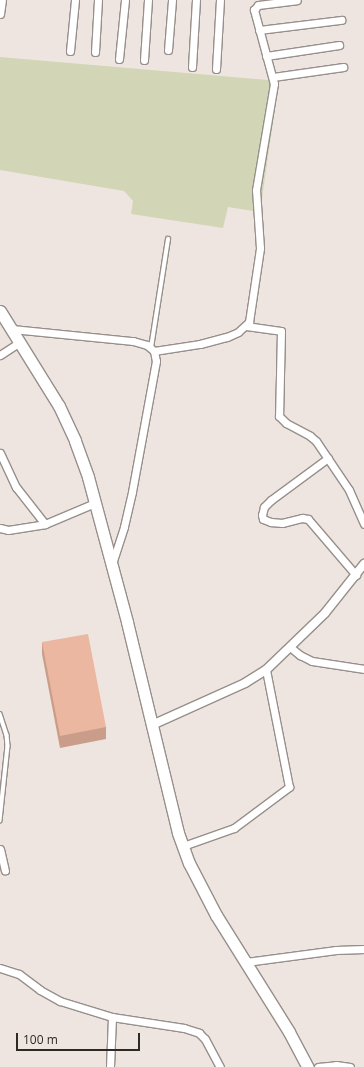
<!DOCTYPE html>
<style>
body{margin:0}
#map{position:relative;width:364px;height:1067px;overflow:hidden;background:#eee5e1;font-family:"Open Sans",sans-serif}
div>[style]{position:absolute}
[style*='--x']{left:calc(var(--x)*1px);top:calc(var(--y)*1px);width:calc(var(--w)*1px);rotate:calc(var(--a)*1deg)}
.green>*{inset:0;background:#d2d6b6}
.roads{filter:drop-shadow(1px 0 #978f8b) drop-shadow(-1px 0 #978f8b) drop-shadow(0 1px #978f8b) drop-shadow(0 -1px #978f8b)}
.service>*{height:3.5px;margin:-1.75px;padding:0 1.75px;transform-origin:1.75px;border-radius:1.75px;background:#fff}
.minor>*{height:7px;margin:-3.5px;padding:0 3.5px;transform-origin:3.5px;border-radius:3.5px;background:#fff}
.tertiary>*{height:8px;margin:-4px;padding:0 4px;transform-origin:4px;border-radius:4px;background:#fff}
.trunk>*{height:11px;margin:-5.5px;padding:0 5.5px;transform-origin:5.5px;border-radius:5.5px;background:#fff}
.wall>*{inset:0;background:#ca9d8a}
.building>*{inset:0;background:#ebb7a0}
span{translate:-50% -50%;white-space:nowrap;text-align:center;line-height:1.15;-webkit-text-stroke:3px #eee5e1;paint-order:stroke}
.scale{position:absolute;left:16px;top:1033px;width:124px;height:18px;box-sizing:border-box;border:2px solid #2c2927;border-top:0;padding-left:5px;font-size:12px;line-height:14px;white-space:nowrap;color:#2c2927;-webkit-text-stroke:3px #eee5e1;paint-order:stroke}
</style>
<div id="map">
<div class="green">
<i style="clip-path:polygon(0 57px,279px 81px,260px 212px,228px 207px,223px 228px,131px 214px,133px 201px,124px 191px,0 170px)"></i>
</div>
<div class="roads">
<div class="service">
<i style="--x:151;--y:348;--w:110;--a:-81.1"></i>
<i style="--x:0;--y:714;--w:22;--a:72"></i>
<i style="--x:7;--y:735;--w:11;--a:85"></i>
<i style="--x:8;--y:746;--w:75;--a:96.1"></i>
</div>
<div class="minor">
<i style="--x:0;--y:14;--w:14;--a:-82"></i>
<i style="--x:259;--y:30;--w:83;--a:-7"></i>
<i style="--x:168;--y:50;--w:50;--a:-85.4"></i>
<i style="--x:70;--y:51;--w:51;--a:-84.4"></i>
<i style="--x:95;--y:52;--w:52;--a:-86.7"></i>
<i style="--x:266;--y:56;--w:74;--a:-8.6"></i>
<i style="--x:119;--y:59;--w:59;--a:-84.2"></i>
<i style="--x:144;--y:60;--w:60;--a:-86.2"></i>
<i style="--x:192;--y:67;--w:67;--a:-86.6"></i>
<i style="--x:216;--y:69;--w:69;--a:-86.7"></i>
<i style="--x:273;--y:77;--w:71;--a:-8.1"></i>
<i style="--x:246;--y:326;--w:35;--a:8"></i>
<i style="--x:281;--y:331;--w:85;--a:91.3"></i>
<i style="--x:279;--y:416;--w:10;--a:45"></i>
<i style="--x:286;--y:423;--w:27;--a:28"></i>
<i style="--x:310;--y:436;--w:8;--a:40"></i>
<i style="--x:316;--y:441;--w:59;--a:56"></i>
<i style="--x:349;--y:490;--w:37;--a:66"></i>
<i style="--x:12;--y:329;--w:122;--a:5.7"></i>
<i style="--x:133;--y:341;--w:15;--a:16"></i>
<i style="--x:147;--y:345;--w:9;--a:41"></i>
<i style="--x:154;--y:351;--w:10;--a:79"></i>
<i style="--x:156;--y:361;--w:133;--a:100.4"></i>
<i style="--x:132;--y:492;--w:36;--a:103"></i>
<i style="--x:124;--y:527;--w:38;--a:108"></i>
<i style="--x:154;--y:351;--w:47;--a:-8.7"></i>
<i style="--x:200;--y:344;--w:28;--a:-15"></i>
<i style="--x:227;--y:337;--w:12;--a:-24"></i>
<i style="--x:238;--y:332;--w:15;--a:-42"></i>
<i style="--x:249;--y:322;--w:75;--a:-81.5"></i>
<i style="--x:260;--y:248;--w:58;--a:-93.9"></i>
<i style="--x:256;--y:190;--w:108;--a:-80.4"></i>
<i style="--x:274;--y:84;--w:77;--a:-105.1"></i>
<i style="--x:254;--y:10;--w:6;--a:-51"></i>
<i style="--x:258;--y:5;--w:39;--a:-7"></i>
<i style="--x:0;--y:355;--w:24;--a:-33"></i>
<i style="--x:0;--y:453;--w:38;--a:65"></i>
<i style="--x:16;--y:487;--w:47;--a:51.9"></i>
<i style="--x:328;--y:458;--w:71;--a:143.6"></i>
<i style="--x:271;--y:500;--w:10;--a:135"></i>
<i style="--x:264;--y:507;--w:8;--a:104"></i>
<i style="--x:262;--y:515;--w:4;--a:76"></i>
<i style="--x:263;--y:519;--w:9;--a:21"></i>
<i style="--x:271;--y:522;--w:11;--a:5"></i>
<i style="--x:282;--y:523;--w:21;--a:-14"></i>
<i style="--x:302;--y:518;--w:6;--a:9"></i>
<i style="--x:308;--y:519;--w:74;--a:49.4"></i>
<i style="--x:0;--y:528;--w:8;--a:14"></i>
<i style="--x:8;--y:530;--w:37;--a:-9"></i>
<i style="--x:45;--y:524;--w:54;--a:-22.8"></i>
<i style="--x:290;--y:647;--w:13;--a:39"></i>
<i style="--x:300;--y:655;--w:13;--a:27"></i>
<i style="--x:312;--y:661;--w:53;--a:8.7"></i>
<i style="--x:183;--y:846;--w:54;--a:-19.4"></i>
<i style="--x:234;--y:828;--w:69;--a:-36.7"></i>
<i style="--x:289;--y:787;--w:119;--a:-101.1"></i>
<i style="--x:0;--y:849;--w:22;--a:77"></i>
<i style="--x:246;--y:962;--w:91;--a:-7.6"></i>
<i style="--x:336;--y:950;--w:28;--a:-2"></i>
<i style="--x:0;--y:968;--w:20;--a:18"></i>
<i style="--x:19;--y:974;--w:26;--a:37"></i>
<i style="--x:40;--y:990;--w:23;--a:29"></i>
<i style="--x:60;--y:1001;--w:54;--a:17.1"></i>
<i style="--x:112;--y:1017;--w:73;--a:8.7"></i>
<i style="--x:184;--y:1028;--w:16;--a:18"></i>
<i style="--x:199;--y:1033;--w:8;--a:45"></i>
<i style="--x:205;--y:1039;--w:32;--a:62"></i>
<i style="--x:110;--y:1067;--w:50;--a:-87.7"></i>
<i style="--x:318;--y:1067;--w:18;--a:-6"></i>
<i style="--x:336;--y:1065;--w:14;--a:8"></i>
</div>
<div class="tertiary">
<i style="--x:152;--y:725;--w:102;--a:-24.3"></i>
<i style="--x:245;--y:683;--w:25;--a:-32"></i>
<i style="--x:266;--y:670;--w:82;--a:-44"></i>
<i style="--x:325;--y:613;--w:63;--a:-51.5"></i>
</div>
<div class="trunk">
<i style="--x:0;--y:311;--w:112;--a:58.2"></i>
<i style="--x:59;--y:406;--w:38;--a:65"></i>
<i style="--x:75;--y:441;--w:38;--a:70"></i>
<i style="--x:88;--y:477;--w:150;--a:74.9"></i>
<i style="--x:127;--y:622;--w:217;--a:76.4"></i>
<i style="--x:178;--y:833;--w:32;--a:70"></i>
<i style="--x:189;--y:863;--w:59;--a:62.6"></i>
<i style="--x:216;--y:915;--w:138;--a:58"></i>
<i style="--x:289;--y:1032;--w:40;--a:62"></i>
</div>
</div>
<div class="wall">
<i style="clip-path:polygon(42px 642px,106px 727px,106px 739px,60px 748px,42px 654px)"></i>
</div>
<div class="building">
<i style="clip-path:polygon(88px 634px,106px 727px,60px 736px,42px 642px)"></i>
</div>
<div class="scale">100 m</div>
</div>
